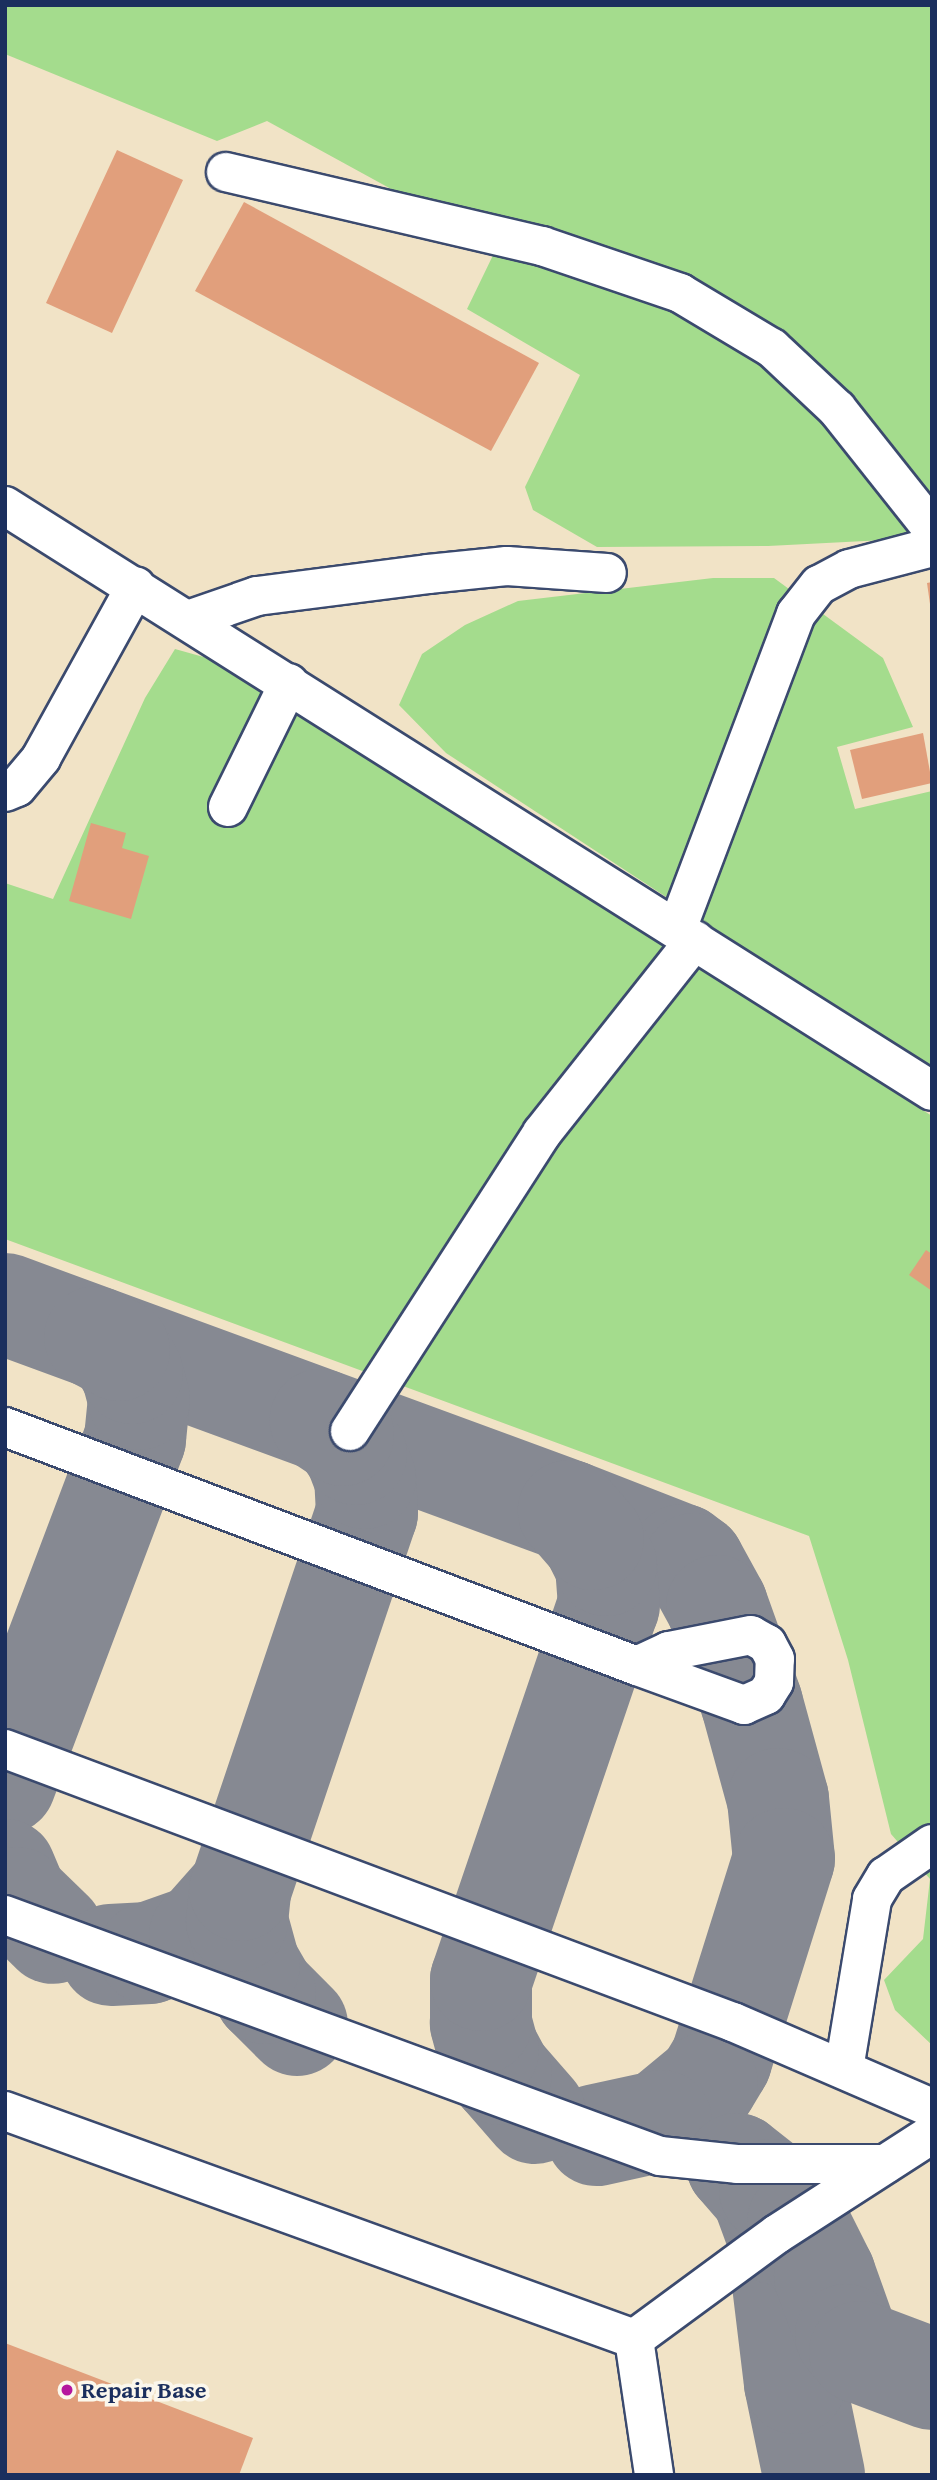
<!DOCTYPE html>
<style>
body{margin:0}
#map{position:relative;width:937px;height:2480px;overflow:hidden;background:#f1e3c6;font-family:"Gentium Book Plus",serif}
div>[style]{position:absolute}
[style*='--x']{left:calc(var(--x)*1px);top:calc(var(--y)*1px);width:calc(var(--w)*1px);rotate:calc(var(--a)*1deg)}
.green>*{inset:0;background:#a4dc8d}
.taxiway>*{height:102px;margin:-51px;padding:0 51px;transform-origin:51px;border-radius:51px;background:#868992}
.building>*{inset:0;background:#e19f7c}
.roads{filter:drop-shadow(2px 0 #3b4a6e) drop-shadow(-2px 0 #3b4a6e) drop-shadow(0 2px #3b4a6e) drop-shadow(0 -2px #3b4a6e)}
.minor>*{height:38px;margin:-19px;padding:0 19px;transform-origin:19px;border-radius:19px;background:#fff}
.dots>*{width:19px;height:19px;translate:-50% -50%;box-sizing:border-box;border:4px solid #fbf7ec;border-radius:50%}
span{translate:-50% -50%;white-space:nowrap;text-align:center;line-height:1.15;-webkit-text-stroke:7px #fbf7ec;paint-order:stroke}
.poi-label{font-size:24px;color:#1b2f5e;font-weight:700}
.left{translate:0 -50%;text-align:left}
.frame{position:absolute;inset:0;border:7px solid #1b2f5e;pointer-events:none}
</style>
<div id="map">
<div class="green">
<i style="clip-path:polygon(5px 5px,932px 5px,932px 519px,904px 539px,768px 546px,597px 547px,533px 510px,525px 487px,580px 375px,467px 309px,497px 247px,267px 121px,217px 141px,5px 54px)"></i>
<i style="clip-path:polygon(713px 578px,774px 578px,883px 658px,913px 727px,837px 747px,855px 809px,932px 791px,932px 1071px,446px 753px,399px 705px,422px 654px,465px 625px,518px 601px)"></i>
<i style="clip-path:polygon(175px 649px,225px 663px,932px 1116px,932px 2045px,895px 2010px,884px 1980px,923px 1939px,930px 1879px,891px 1834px,848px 1660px,809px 1536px,5px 1239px,5px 883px,53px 899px,145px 698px)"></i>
</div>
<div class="taxiway">
<i style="--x:5;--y:1304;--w:601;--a:20.15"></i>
<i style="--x:569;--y:1511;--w:121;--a:21.3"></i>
<i style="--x:682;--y:1555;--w:15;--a:37"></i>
<i style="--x:694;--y:1564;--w:48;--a:61.3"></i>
<i style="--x:717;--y:1606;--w:104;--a:70.3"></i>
<i style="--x:752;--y:1704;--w:98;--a:74.7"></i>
<i style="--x:778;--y:1799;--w:60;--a:84.3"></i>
<i style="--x:784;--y:1859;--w:211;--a:107.4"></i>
<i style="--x:721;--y:2060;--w:27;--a:121"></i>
<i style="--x:707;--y:2083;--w:60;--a:140.4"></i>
<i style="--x:661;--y:2121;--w:66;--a:167.7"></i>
<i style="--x:5;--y:1783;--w:368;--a:-69.3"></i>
<i style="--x:135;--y:1439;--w:40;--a:-84.3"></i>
<i style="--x:139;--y:1399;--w:27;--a:-105"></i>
<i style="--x:132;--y:1373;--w:26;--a:-119"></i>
<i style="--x:119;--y:1350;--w:27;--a:-152"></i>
<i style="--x:5;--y:1870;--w:30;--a:67"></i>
<i style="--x:17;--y:1898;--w:50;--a:44.2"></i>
<i style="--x:111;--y:1955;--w:38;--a:-3"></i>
<i style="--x:149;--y:1953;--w:54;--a:-19.4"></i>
<i style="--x:200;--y:1935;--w:60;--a:-48.4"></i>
<i style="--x:297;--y:2025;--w:45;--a:-135"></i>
<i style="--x:265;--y:1993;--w:32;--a:-120"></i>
<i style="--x:249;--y:1965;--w:46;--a:-105.3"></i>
<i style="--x:237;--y:1921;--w:31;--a:-84"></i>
<i style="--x:240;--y:1890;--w:398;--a:-71.4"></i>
<i style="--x:367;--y:1513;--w:35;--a:-93"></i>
<i style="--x:365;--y:1478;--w:26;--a:-111"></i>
<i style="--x:356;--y:1454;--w:23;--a:-124"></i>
<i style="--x:343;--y:1435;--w:27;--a:-146"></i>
<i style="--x:535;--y:2113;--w:52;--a:-131.1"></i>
<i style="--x:501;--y:2074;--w:27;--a:-118"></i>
<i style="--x:488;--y:2050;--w:28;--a:-105"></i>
<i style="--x:481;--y:2023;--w:43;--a:-90"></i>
<i style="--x:481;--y:1980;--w:396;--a:-71.2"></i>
<i style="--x:609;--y:1605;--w:40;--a:-94.3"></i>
<i style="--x:606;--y:1565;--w:29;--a:-117"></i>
<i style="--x:593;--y:1539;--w:37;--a:-131"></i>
<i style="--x:814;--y:2475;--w:94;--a:-101.7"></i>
<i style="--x:795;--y:2383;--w:150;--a:-96.9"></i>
<i style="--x:777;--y:2234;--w:44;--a:-110.1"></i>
<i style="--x:762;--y:2193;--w:38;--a:-131"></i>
<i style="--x:737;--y:2164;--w:42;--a:38.2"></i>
<i style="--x:770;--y:2190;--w:43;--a:48.8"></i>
<i style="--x:798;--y:2222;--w:60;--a:63.4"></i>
<i style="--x:825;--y:2276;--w:63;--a:70.4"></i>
<i style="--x:846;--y:2335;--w:22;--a:51"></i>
<i style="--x:860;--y:2352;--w:77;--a:20.6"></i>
</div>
<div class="building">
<i style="clip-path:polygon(117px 150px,183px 180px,112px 333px,46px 303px)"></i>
<i style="clip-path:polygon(244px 202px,539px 363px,491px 451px,195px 291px)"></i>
<i style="clip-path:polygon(932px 582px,932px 604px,930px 604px,927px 583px)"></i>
<i style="clip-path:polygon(923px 733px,932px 783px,862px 799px,850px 750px)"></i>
<i style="clip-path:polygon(91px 823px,126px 833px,122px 848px,149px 856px,131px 919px,69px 901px)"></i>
<i style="clip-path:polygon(926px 1250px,932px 1254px,932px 1291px,909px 1275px)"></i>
<i style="clip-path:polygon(5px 2343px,253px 2438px,239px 2475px,5px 2475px)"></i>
</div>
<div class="roads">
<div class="minor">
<i style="--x:226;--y:172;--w:325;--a:13.2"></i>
<i style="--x:542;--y:246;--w:146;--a:18.8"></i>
<i style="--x:680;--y:293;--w:107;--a:30.9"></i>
<i style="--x:772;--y:348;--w:89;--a:43.2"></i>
<i style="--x:837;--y:409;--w:153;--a:51.6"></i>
<i style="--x:5;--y:506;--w:1096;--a:32.25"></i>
<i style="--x:191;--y:619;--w:70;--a:-19.2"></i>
<i style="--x:257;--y:596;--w:172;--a:-7.3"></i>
<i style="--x:428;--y:574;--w:79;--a:-5.8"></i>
<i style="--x:507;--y:566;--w:100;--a:4"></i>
<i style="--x:5;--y:792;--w:13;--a:-23"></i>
<i style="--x:17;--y:787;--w:38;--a:-50"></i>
<i style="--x:41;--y:758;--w:196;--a:-61.1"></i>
<i style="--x:228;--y:807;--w:138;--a:-63.8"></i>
<i style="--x:677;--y:929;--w:337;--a:-69.3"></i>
<i style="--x:796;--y:614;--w:37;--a:-52"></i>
<i style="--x:819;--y:585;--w:34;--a:-28"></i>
<i style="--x:849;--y:569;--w:86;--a:-14.8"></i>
<i style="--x:5;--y:1427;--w:676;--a:20.71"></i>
<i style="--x:637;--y:1666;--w:114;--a:20"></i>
<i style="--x:744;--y:1705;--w:24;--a:-24"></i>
<i style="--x:766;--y:1695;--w:15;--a:-58"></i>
<i style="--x:774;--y:1682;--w:23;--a:-88"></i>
<i style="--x:775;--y:1659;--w:17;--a:-118"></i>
<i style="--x:767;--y:1644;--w:18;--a:-151"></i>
<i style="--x:751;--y:1635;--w:84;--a:169"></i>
<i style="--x:669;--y:1651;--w:35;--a:155"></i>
<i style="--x:350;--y:1431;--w:354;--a:-57.2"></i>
<i style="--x:542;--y:1133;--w:246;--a:-51.6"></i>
<i style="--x:5;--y:1749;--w:778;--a:20.56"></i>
<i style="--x:733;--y:2022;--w:217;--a:23.4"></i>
<i style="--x:5;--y:1915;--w:698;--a:20.2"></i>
<i style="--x:660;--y:2156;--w:77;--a:5.9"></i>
<i style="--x:737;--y:2164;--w:148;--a:0"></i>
<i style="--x:844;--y:2069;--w:172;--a:-80.6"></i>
<i style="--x:872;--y:1899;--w:27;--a:-59"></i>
<i style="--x:886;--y:1876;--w:56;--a:-34.8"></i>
<i style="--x:5;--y:2111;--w:669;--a:19.92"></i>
<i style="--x:634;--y:2339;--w:177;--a:-36.3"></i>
<i style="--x:777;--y:2234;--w:184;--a:-32.8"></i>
<i style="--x:634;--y:2339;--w:137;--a:81.6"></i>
</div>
</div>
<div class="dots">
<i style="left:67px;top:2390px;background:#b5179e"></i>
</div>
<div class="poi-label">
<span class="left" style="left:81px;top:2390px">Repair Base</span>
</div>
<div class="frame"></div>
</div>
